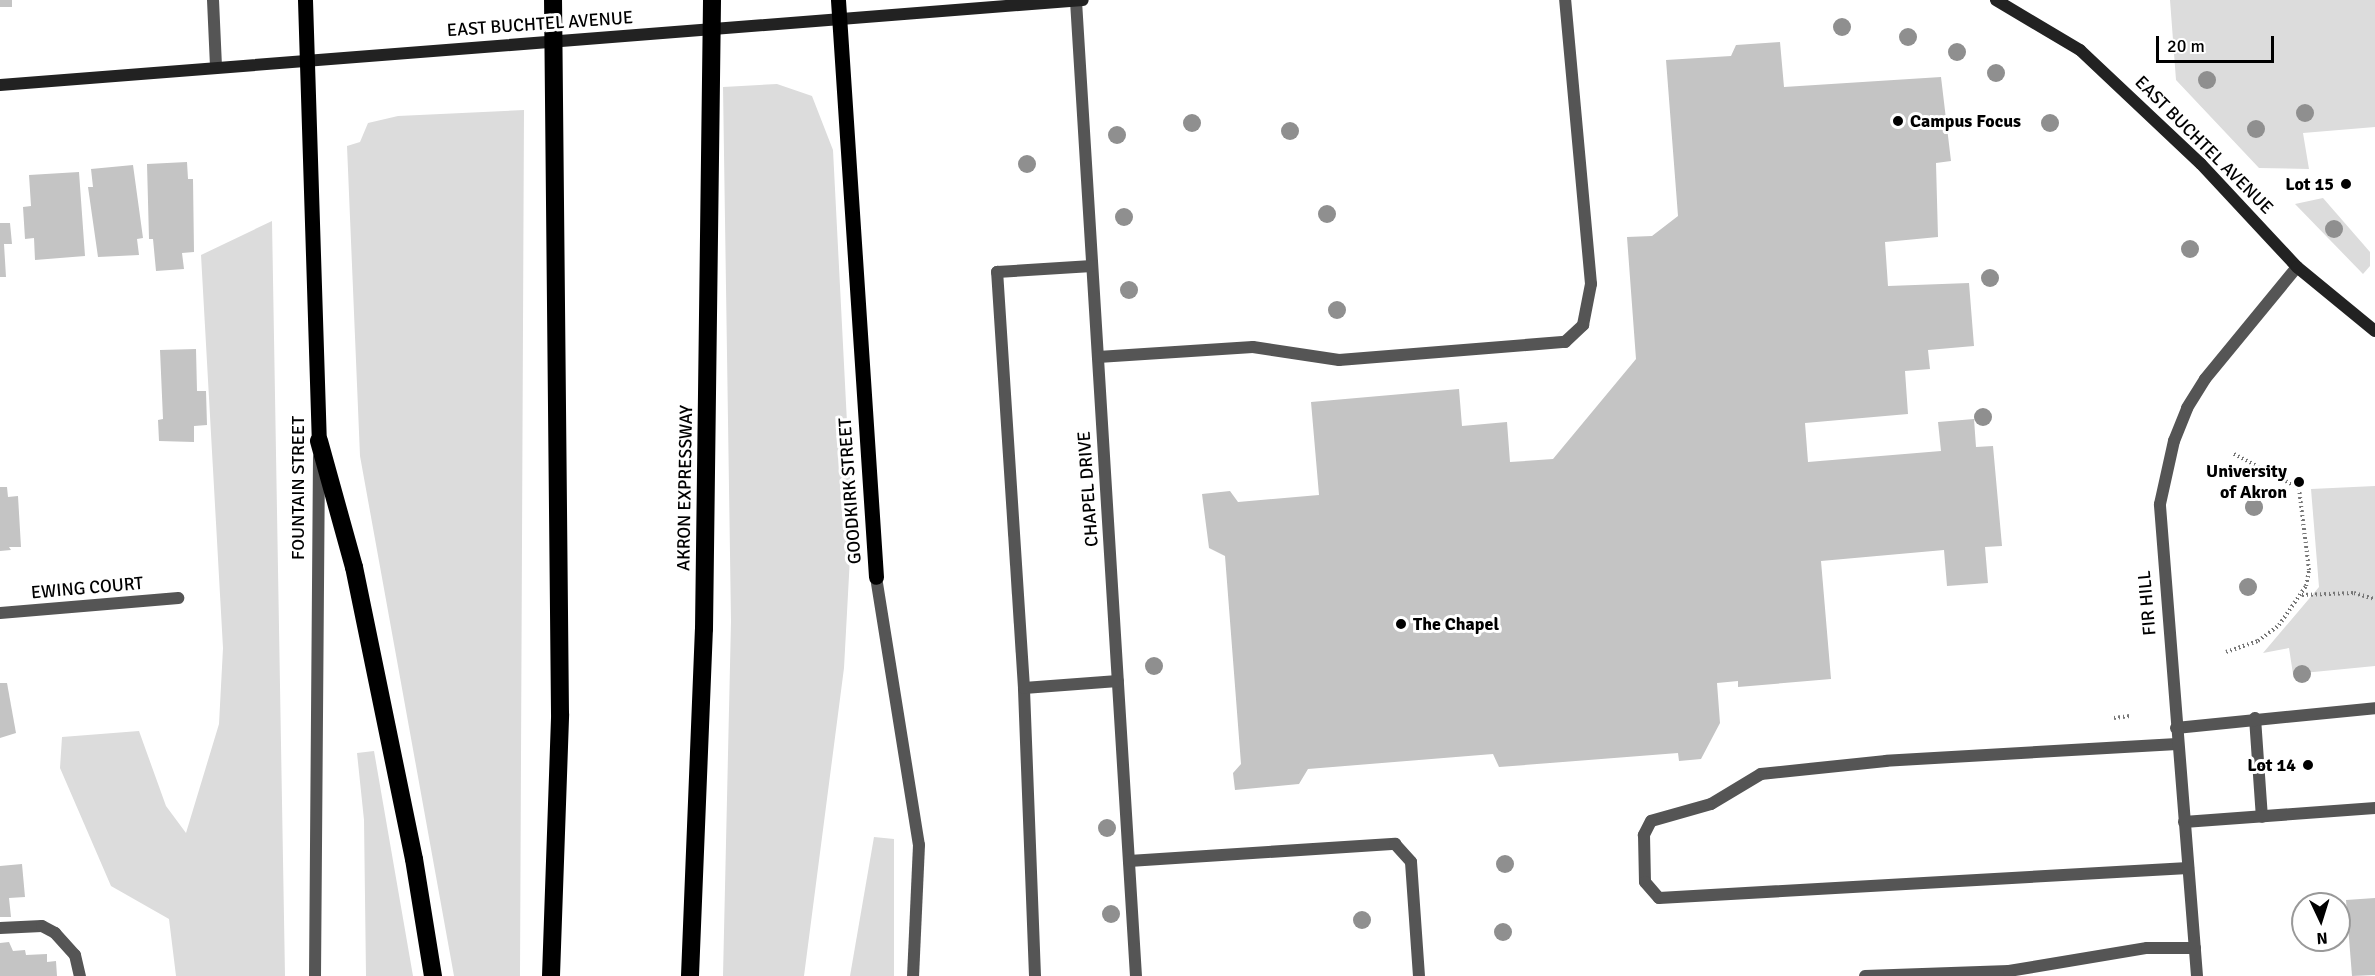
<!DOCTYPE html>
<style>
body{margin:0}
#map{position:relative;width:2375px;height:976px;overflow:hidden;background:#fff;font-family:Signika,sans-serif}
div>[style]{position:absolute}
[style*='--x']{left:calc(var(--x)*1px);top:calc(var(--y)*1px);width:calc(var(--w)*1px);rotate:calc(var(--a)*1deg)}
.green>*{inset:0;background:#dcdcdc}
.building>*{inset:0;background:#c4c4c4}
.path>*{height:4px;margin-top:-2px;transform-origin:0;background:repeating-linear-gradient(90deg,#777 0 1.5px,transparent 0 4.5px)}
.service>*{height:12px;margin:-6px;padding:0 6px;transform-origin:6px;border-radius:6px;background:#555}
.minor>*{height:12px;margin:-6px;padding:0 6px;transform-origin:6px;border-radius:6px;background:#555}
.tertiary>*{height:12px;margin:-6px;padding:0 6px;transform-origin:6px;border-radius:6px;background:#555}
.secondary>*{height:12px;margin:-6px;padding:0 6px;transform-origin:6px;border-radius:6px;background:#222}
.primary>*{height:15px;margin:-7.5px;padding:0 7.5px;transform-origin:7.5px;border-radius:7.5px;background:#000}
.motorway>*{height:18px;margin:-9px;padding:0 9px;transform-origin:9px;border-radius:9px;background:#000}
.trees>*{width:18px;height:18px;margin:-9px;border-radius:50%;background:#8f8f8f}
.dots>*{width:16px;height:16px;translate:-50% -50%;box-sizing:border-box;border:3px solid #fff;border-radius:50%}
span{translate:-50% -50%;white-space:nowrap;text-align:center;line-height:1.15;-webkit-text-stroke:6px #fff;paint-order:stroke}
.street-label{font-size:18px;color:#000}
.poi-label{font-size:18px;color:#000;font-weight:700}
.left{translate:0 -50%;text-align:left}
.right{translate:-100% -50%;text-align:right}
.north{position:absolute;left:2291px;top:892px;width:60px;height:60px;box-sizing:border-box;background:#fff;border:2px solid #999;border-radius:50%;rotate:176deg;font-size:16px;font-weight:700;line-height:24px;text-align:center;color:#000}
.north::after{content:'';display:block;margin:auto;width:21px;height:27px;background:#000;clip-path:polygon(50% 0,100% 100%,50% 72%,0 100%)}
.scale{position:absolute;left:2156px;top:36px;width:118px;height:27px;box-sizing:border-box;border:3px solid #000;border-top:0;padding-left:8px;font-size:18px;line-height:21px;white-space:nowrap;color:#000;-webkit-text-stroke:4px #fff;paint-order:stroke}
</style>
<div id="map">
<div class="green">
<i style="clip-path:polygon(2170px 0,2375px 0,2375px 127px,2303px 133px,2309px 169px,2259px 168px,2176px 80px)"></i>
<i style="clip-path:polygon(777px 84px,812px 96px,833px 150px,852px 520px,844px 668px,804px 976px,723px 976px,731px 621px,723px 87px)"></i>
<i style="clip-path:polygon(524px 110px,520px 976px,454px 976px,360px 456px,347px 146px,360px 142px,368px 123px,398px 116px)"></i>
<i style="clip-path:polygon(2323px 198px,2370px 252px,2370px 266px,2363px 274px,2295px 204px)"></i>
<i style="clip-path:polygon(272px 221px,285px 976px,176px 976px,169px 919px,111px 886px,60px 768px,62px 737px,139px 731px,166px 806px,186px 833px,219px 724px,223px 648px,201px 255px)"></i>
<i style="clip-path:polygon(2375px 486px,2375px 666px,2293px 674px,2289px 648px,2263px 653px,2319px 587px,2311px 489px)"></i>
<i style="clip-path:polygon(374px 751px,413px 976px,366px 976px,364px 820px,357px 753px)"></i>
<i style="clip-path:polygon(874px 837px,894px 839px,894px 976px,850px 976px)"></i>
</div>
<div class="building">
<i style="clip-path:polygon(0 0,12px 0,12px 7px,0 7px)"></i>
<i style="clip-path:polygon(1780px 42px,1784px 87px,1941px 77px,1951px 161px,1936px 163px,1938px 237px,1885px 242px,1888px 286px,1969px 283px,1974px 346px,1928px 350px,1930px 369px,1905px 371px,1908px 414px,1805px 423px,1808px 462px,1941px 451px,1938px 422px,1974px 419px,1976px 447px,1993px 446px,2002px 546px,1985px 547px,1988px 583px,1947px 586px,1944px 550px,1821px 561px,1831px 679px,1738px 687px,1738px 681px,1717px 683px,1720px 723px,1701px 759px,1679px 761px,1678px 753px,1499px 767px,1493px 754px,1308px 769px,1299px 784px,1235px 790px,1233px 773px,1241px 764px,1225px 556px,1209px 548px,1202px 494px,1230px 491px,1238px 502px,1319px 495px,1311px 402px,1459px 389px,1462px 426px,1507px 422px,1510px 462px,1553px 459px,1636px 359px,1627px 237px,1652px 236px,1678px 216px,1666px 60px,1731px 56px,1736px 45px)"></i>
<i style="clip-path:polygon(187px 162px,188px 179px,193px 179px,194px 252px,182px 253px,184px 269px,156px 271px,153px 239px,149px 239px,147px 164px)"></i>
<i style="clip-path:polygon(133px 165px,143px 238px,137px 239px,139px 255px,98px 257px,88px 187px,93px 187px,91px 169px)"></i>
<i style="clip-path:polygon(79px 172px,85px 256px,35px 260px,34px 238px,25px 239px,23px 207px,31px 206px,29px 175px)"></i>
<i style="clip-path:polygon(0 223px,10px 223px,12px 244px,4px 244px,6px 277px,0 277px)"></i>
<i style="clip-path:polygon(196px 349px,197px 391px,206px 391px,207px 425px,194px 426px,194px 442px,159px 441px,158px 420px,163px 419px,160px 350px)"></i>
<i style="clip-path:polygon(0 487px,7px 487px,8px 497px,18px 496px,21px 547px,9px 547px,11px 550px,0 551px)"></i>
<i style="clip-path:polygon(0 683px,7px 683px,16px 733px,0 738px)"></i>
<i style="clip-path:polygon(22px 864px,25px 897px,9px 898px,11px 917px,0 917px,0 866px)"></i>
<i style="clip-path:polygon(2375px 898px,2375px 975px,2352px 976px,2346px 900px)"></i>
<i style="clip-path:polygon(9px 942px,13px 951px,25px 950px,26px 955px,47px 954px,47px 962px,56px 961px,57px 976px,0 976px,0 943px)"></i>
</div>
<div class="path">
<i style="--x:2302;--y:595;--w:52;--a:-2.2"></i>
<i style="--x:2354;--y:593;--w:22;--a:16"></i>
<i style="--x:2226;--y:652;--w:34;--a:-19"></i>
<i style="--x:2258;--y:641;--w:26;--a:-37"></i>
<i style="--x:2279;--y:625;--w:47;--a:-55.3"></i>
<i style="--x:2306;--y:586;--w:16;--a:-79"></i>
<i style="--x:2309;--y:570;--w:83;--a:-97"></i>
<i style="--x:2299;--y:488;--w:76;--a:-152.4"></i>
<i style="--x:2114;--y:718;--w:16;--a:-7"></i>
</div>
<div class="service">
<i style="--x:213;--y:0;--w:67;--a:87.4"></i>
<i style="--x:1076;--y:1;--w:977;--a:86.48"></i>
<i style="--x:1098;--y:357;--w:155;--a:-3.7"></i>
<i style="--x:1253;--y:347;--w:87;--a:8.6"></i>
<i style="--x:1339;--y:360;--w:227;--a:-4.6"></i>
<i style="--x:1565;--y:342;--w:25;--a:-43"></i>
<i style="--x:1583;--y:325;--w:42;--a:-79"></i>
<i style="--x:1591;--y:284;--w:285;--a:-95.2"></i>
<i style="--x:1024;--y:688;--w:94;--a:-4.3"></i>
<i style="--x:2255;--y:718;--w:99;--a:86"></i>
<i style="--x:2176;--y:728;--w:200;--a:-5.7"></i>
<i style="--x:2177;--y:744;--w:291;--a:176.7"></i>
<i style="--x:1886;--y:761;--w:126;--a:174.1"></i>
<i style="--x:1761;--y:774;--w:58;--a:149"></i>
<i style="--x:1711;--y:804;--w:62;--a:164.2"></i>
<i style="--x:1651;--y:821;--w:16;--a:117"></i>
<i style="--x:1644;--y:835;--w:47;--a:88.8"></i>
<i style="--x:1645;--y:882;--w:21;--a:49"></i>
<i style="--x:1659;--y:898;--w:530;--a:-3.25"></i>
<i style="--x:2184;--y:822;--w:192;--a:-4.2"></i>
<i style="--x:1129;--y:861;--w:267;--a:-3.7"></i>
<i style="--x:1395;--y:844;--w:24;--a:48"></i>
<i style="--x:1411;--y:862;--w:114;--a:86"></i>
<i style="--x:0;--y:928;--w:42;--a:-2.7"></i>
<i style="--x:42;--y:926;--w:15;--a:28"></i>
<i style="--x:55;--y:933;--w:30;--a:48"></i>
<i style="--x:75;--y:955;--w:22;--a:77"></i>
<i style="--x:1035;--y:976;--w:288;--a:-92.2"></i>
<i style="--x:1024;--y:688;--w:417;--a:-93.7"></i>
<i style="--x:997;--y:272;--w:95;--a:-3.6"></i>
<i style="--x:1865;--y:976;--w:144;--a:-2"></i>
<i style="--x:2009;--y:971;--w:140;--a:-9.5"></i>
<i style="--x:2147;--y:948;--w:48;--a:0"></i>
</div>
<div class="minor">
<i style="--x:0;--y:613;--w:179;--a:-4.8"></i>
<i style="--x:2197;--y:976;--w:473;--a:-94.5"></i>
<i style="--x:2160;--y:504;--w:65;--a:-77.5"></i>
<i style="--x:2174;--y:441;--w:35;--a:-68"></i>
<i style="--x:2187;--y:408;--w:34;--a:-58"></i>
<i style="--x:2205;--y:379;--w:145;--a:-50.6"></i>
</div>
<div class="tertiary">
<i style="--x:876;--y:577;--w:271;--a:80.9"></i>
<i style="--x:919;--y:845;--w:131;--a:92.6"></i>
<i style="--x:315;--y:976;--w:519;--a:-89.56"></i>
</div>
<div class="secondary">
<i style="--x:1996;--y:0;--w:98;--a:30.8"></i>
<i style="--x:2080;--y:50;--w:166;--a:43.3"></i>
<i style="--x:2201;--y:164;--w:141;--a:47"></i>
<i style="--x:2297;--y:267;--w:101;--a:39.4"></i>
<i style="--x:0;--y:85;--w:1086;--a:-4.49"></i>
</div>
<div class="primary">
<i style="--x:305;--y:0;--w:441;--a:88.2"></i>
<i style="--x:838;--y:0;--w:578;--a:86.23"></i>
</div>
<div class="motorway">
<i style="--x:319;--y:441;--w:131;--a:74.5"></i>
<i style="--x:354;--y:567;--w:298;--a:78.4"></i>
<i style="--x:414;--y:859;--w:119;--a:80.8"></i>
<i style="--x:551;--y:976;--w:262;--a:-88"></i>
<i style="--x:560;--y:714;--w:714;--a:-90.56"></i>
<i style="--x:690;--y:976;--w:347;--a:-87.7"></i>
<i style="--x:704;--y:629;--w:629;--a:-89.27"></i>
</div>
<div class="trees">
<i style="left:1842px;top:27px"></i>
<i style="left:1908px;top:37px"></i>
<i style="left:1957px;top:52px"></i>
<i style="left:1996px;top:73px"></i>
<i style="left:2207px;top:80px"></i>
<i style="left:2305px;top:113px"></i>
<i style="left:1192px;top:123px"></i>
<i style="left:2050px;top:123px"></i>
<i style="left:2256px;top:129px"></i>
<i style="left:1290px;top:131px"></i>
<i style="left:1117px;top:135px"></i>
<i style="left:1027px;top:164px"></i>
<i style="left:1327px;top:214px"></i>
<i style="left:1124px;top:217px"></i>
<i style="left:2334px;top:229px"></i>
<i style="left:2190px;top:249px"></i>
<i style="left:1990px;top:278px"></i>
<i style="left:1129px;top:290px"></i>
<i style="left:1337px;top:310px"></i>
<i style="left:1983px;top:417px"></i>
<i style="left:2254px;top:507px"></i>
<i style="left:2248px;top:587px"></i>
<i style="left:1154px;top:666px"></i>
<i style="left:2302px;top:674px"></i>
<i style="left:1107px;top:828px"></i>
<i style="left:1505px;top:864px"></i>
<i style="left:1111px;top:914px"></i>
<i style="left:1362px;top:920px"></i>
<i style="left:1503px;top:932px"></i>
</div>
<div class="dots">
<i style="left:1898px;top:121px;background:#000"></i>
<i style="left:2346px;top:184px;background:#000"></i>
<i style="left:2299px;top:482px;background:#000"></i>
<i style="left:1401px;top:624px;background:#000"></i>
<i style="left:2308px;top:765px;background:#000"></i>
</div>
<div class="street-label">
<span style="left:540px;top:24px;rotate:-4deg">EAST BUCHTEL AVENUE</span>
<span style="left:2204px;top:145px;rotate:45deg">EAST BUCHTEL AVENUE</span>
<span style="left:298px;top:488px;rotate:-90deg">FOUNTAIN STREET</span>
<span style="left:685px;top:488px;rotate:-89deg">AKRON EXPRESSWAY</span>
<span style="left:1088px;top:489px;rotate:-94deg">CHAPEL DRIVE</span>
<span style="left:850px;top:491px;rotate:-94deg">GOODKIRK STREET</span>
<span style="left:87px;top:588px;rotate:-5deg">EWING COURT</span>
<span style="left:2147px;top:603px;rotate:-95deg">FIR HILL</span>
</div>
<div class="poi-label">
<span class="left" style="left:1910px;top:121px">Campus Focus</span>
<span class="right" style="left:2334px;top:184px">Lot 15</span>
<span class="right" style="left:2287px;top:482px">University<br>of Akron</span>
<span class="left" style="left:1413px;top:624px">The Chapel</span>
<span class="right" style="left:2296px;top:765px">Lot 14</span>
</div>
<div class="north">N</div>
<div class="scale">20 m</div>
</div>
